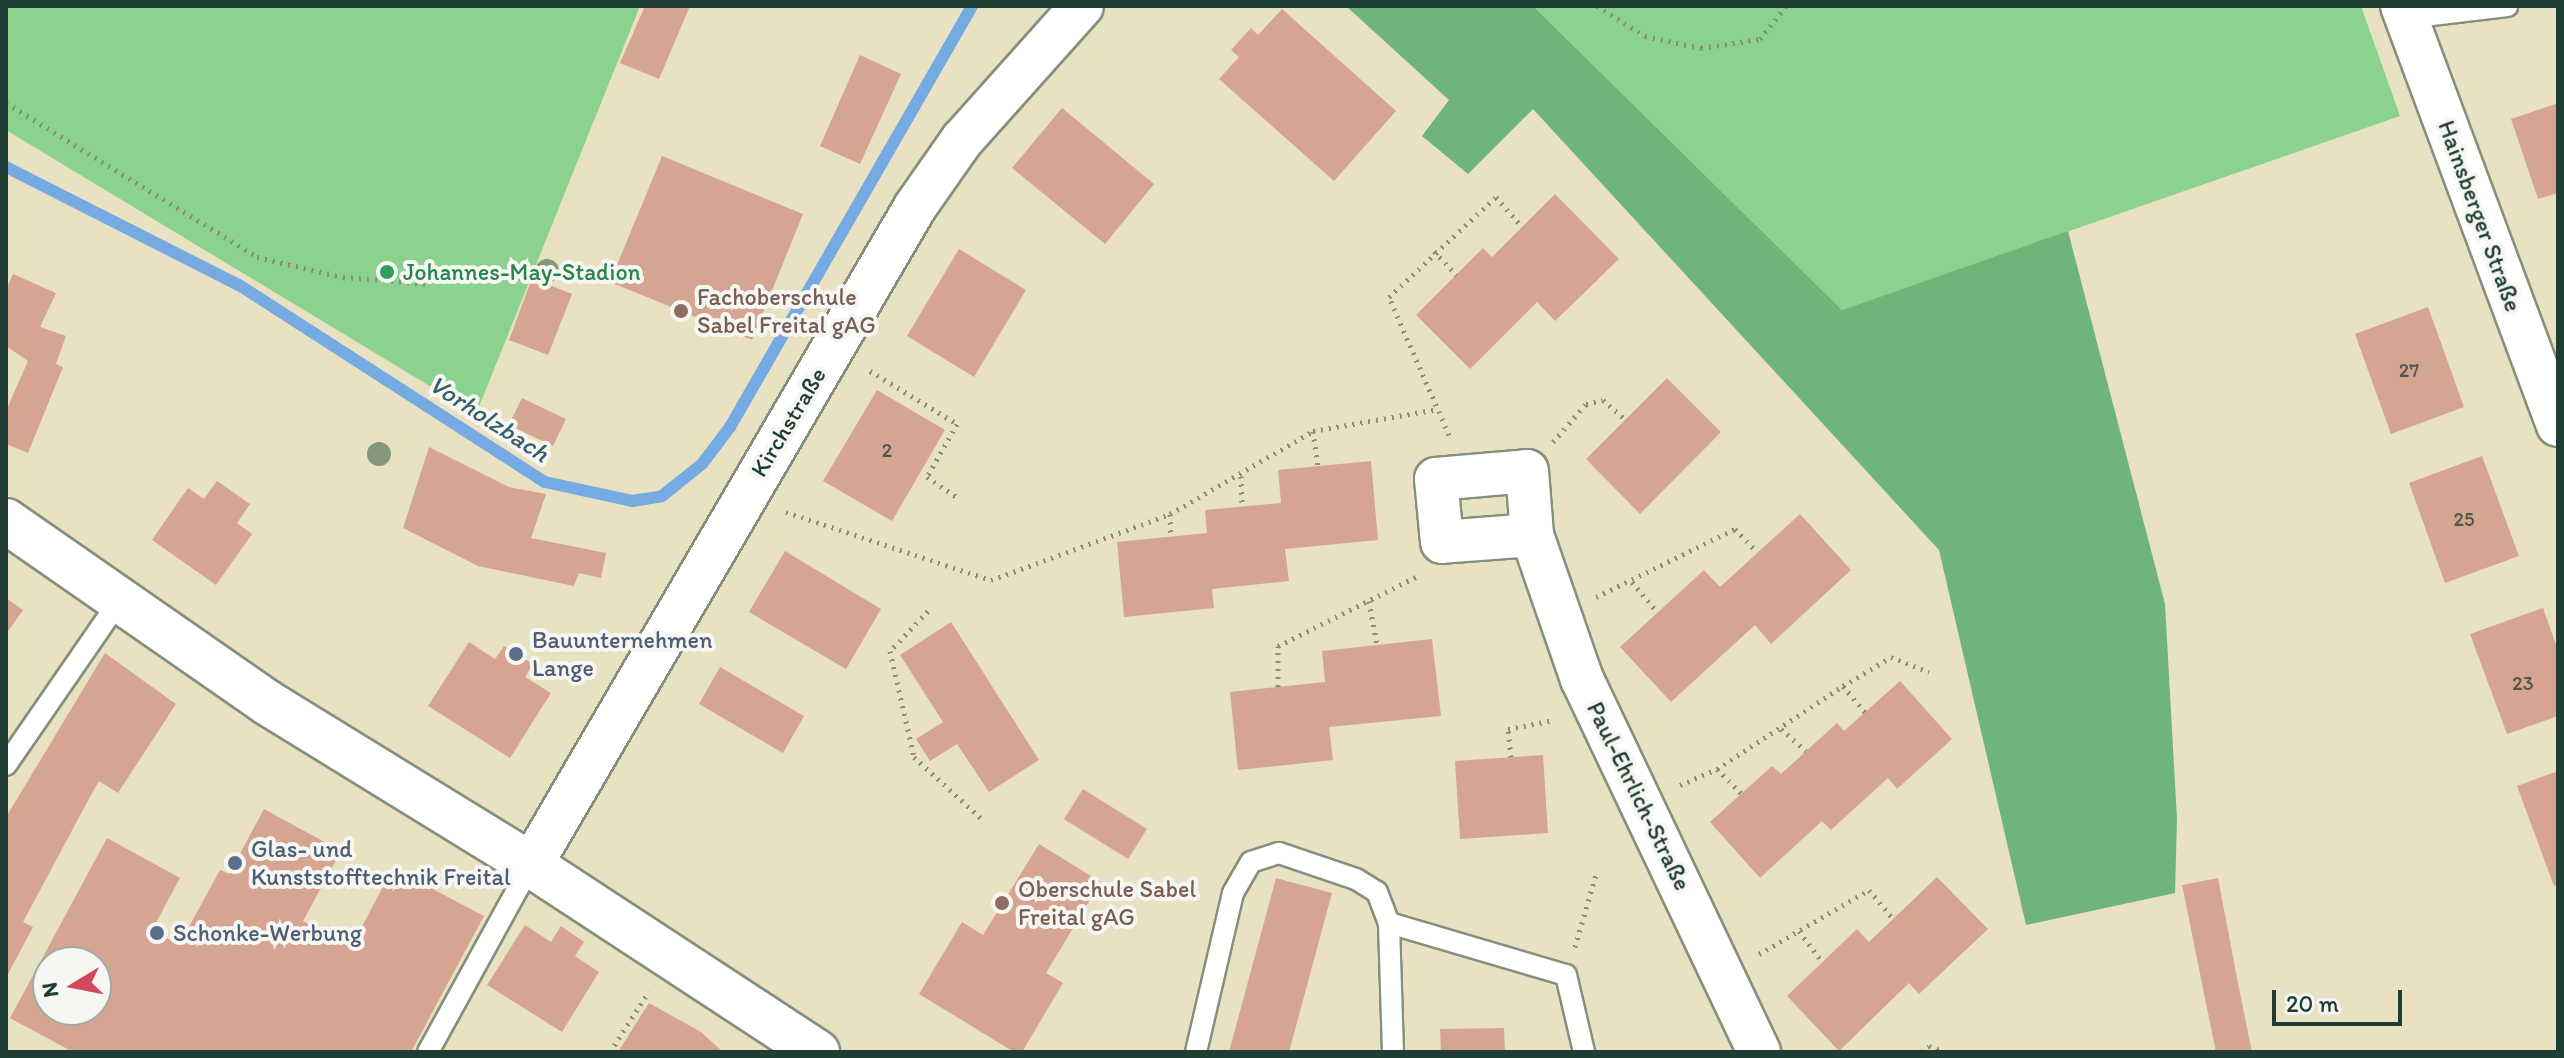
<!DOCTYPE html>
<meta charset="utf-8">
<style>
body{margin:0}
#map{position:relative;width:2564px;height:1058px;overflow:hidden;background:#e8e2c2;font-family:Itim,sans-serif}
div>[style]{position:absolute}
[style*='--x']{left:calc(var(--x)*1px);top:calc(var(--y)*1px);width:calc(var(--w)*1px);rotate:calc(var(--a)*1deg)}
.green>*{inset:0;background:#8ad28e}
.forest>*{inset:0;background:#6fb479}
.stream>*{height:12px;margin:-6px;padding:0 6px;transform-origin:6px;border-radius:6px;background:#76aae3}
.building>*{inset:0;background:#d6a592}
.path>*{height:5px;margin-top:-2.5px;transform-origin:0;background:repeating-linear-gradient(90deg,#84907b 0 2px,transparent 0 8px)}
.roads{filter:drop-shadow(2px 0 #84907b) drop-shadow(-2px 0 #84907b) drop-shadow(0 2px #84907b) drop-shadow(0 -2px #84907b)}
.lane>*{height:20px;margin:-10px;padding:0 10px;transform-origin:10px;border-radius:10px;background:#fff}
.street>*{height:42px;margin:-21px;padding:0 21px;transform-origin:21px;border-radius:21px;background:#fff}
.secondary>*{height:44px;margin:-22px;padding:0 22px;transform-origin:22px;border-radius:22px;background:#fff}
.trees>*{width:24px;height:24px;margin:-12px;border-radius:50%;background:#85987e}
.dots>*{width:22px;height:22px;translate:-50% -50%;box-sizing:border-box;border:4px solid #f6f6f2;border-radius:50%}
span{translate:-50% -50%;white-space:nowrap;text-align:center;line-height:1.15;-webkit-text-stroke:8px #f6f6f2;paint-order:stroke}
.number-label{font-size:20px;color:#4d574c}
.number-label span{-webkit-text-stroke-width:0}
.street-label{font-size:24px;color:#1f3d34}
.leisure-label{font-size:24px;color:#27864d}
.left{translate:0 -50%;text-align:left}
.education-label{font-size:24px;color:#785e54}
.service-label{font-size:24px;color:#4e5e75}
.water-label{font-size:26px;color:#395e69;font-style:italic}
.frame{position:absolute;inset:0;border:8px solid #1f3d34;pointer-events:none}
.north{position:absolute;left:32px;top:946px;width:80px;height:80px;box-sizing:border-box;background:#f6f6f2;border:2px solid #a0aca6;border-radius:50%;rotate:260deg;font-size:22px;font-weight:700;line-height:32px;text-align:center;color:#1f3d34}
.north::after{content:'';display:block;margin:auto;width:28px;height:36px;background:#d1495b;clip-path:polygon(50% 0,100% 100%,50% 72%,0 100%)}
.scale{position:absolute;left:2272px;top:990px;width:130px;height:36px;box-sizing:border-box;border:4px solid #1f3d34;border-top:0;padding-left:10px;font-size:24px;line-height:28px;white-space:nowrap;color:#1f3d34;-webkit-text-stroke:6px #f6f6f2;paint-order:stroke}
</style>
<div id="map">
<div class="green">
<i style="clip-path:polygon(6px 6px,640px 6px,476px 414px,6px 130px)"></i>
<i style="clip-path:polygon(1533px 6px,2361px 6px,2400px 116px,1842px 310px)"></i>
</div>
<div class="forest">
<i style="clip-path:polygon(1346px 6px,1533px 6px,1842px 310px,2068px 231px,2165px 604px,2177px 819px,2175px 893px,2026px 925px,1939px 550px,1533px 109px,1468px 174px,1422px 136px,1449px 100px)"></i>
</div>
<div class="stream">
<i style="--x:6;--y:167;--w:261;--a:26.9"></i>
<i style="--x:239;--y:285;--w:364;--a:32.8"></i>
<i style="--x:545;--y:482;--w:89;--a:12.3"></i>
<i style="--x:632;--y:501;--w:30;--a:-9"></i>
<i style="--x:662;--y:496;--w:51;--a:-38.7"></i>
<i style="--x:702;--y:464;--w:46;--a:-52.9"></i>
<i style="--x:730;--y:427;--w:486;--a:-60.1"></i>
</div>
<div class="building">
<i style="clip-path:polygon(645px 6px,690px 6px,659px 79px,620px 63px)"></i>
<i style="clip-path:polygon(1282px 9px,1396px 111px,1334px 181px,1219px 79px,1239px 57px,1231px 50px,1240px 40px,1251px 28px,1258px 35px)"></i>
<i style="clip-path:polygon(860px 55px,901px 74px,860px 164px,820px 146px)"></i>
<i style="clip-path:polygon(2558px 103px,2558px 193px,2538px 199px,2511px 119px)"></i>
<i style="clip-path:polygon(1062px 108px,1154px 184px,1105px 244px,1012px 168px)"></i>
<i style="clip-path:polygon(662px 156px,803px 214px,752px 340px,610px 282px)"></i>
<i style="clip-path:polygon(1555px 194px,1619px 259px,1555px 321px,1537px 302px,1470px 369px,1416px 315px,1483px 248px,1492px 257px)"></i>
<i style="clip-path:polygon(959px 249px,1026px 290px,974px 377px,907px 336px)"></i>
<i style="clip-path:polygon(13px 274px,56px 293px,40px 327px,66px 336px,56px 364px,63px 367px,28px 453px,6px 444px,6px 411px,28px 361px,6px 346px,6px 290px)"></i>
<i style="clip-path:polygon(532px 278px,572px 294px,548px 355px,509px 340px)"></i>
<i style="clip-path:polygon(2428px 307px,2464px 407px,2391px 434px,2355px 334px)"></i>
<i style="clip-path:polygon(1667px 378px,1721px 432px,1640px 514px,1586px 459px)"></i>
<i style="clip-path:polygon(877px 390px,945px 430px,892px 521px,823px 481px)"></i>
<i style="clip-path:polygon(522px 398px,566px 419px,553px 446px,509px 425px)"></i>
<i style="clip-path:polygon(429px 447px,509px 487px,546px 494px,531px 538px,606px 553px,601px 578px,579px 573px,574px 586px,478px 566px,403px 528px)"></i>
<i style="clip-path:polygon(2482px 456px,2519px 556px,2445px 583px,2409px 483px)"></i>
<i style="clip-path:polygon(1371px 461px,1378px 540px,1285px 549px,1289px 581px,1212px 589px,1214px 608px,1124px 617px,1117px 542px,1207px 533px,1205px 510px,1281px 503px,1278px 470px)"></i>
<i style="clip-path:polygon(217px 481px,250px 504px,237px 523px,252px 534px,216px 585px,152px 540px,188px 488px,204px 499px)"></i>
<i style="clip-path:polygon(1800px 514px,1851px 570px,1771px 644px,1755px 625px,1671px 702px,1620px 647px,1704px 570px,1720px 587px)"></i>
<i style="clip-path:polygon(785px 551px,881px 609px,846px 669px,749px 612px)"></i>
<i style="clip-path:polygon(6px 598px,23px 610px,6px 634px)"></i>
<i style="clip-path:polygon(2543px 608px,2558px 650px,2558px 716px,2507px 734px,2470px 634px)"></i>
<i style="clip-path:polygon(951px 622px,1039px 760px,989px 792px,957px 744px,930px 761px,916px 739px,943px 722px,900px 655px)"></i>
<i style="clip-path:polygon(1432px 639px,1441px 716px,1329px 727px,1333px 760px,1238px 770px,1230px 692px,1325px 682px,1322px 651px)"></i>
<i style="clip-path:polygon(469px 642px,495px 659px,504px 646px,533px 664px,525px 677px,551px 693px,510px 758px,428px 706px)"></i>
<i style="clip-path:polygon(105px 653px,176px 704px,118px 793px,99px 781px,91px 795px,23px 922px,33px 927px,6px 978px,6px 817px)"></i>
<i style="clip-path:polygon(720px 667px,804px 716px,783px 753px,699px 704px)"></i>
<i style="clip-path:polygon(1900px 681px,1952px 739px,1897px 789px,1888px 778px,1831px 830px,1822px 821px,1760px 878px,1710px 822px,1772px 766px,1781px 774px,1837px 723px,1844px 731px)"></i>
<i style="clip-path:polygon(1543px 755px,1548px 833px,1460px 839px,1455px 761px)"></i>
<i style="clip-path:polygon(2558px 771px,2558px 885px,2554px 886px,2517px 786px)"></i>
<i style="clip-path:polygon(1083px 789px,1147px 829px,1128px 859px,1064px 819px)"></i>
<i style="clip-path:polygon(evenodd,264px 809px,341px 851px,303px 921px,351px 947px,393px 868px,484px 916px,411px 1052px,73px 1052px,10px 1018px,107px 838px,180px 878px,152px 930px,179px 945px,220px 870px,229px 874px,264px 809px,48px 962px,96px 962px,96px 1010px,48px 1010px,48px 962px)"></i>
<i style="clip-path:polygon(1039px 844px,1101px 882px,1046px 973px,1063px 983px,1022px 1052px,1014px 1052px,919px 994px,962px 922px,983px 935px)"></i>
<i style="clip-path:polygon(1937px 877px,1988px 929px,1919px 994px,1909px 983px,1839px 1051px,1787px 996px,1857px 929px,1869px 942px)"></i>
<i style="clip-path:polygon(1276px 878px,1332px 893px,1289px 1052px,1229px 1052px)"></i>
<i style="clip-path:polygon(2218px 878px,2237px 978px,2252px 1052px,2216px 1052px,2182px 885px)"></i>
<i style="clip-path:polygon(525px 925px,551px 942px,561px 926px,584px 942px,575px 956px,599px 972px,562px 1032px,487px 985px)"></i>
<i style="clip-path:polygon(649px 1003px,701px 1032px,723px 1052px,618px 1052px)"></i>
<i style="clip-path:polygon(1504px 1028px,1505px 1052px,1441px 1052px,1440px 1029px)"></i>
</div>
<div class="path">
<i style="--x:1597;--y:6;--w:57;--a:32"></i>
<i style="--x:1645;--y:36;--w:57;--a:12.1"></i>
<i style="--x:1701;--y:48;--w:60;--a:-8.7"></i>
<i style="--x:1760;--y:39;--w:42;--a:-51.8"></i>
<i style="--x:6;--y:103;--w:294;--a:31.5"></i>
<i style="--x:257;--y:257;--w:88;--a:13.1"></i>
<i style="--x:343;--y:277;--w:88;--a:4.5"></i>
<i style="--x:1434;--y:251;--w:33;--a:47"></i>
<i style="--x:870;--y:371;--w:102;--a:31.3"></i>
<i style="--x:957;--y:424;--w:61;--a:119.5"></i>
<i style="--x:927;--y:477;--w:37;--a:34"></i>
<i style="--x:1313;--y:431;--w:36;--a:82"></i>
<i style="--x:1449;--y:435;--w:150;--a:-113.5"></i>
<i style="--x:1389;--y:297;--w:146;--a:-43.1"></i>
<i style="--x:1496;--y:197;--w:40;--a:49"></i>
<i style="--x:1553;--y:442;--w:50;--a:-49"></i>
<i style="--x:1586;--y:404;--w:17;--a:-13"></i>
<i style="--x:1603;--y:400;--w:29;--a:41"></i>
<i style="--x:1241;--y:476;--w:31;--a:88"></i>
<i style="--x:786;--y:512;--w:216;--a:18.4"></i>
<i style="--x:991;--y:580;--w:191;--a:-20.2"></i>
<i style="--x:1170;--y:514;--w:165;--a:-30.1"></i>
<i style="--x:1313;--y:431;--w:127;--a:-10"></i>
<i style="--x:1170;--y:514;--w:23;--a:88"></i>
<i style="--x:1632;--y:582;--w:40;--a:50"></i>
<i style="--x:1596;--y:597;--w:155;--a:-26.1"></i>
<i style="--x:1735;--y:529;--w:32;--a:46"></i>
<i style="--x:1369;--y:601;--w:45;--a:79.7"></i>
<i style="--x:928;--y:611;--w:55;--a:133.5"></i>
<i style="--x:890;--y:651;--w:109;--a:77.2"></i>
<i style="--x:914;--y:757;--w:95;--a:42.4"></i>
<i style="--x:1843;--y:686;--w:56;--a:-31.1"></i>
<i style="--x:1891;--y:657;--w:41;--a:21.5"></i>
<i style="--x:1278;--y:687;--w:41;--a:-90"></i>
<i style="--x:1278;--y:646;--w:157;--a:-26.6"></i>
<i style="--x:1781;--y:729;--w:33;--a:41"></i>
<i style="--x:1511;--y:757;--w:28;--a:-96"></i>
<i style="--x:1508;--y:729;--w:47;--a:-11.1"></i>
<i style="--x:1717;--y:769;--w:34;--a:45"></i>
<i style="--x:1680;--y:785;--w:40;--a:-23.4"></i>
<i style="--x:1717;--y:769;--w:151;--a:-33.4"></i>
<i style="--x:1843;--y:686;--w:34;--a:50"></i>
<i style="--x:1799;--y:931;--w:39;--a:53"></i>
<i style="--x:1575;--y:947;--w:79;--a:-73.9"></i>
<i style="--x:1759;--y:954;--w:127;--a:-30.2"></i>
<i style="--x:1869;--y:890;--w:38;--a:50"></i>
<i style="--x:610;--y:1052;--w:72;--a:-57.4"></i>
<i style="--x:1922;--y:1052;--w:9;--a:-41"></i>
<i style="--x:1929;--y:1046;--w:17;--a:21"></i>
</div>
<div class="roads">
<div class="lane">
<i style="--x:2407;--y:18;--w:101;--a:-6.8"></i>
<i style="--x:6;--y:765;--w:199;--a:-55.4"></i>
<i style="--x:428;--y:1052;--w:213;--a:-61.2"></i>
<i style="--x:1196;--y:1052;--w:163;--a:-76.9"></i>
<i style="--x:1233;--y:893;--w:36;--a:-60"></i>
<i style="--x:1251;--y:862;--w:29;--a:-18"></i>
<i style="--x:1279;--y:853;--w:81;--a:18.7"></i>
<i style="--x:1356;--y:879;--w:25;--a:32"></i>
<i style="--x:1377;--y:892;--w:33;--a:69"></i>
<i style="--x:1393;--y:1052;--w:129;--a:-91.8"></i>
<i style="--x:1389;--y:923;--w:184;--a:16.4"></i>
<i style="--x:1566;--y:975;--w:79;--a:76.8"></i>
</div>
<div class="street">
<i style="--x:2402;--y:6;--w:447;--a:69.6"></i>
<i style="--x:1532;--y:535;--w:90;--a:175.6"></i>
<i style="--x:1442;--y:542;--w:63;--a:-95.4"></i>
<i style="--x:1436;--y:479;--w:91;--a:-5"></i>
<i style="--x:1527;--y:471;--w:64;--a:85.5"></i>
<i style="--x:1532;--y:535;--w:152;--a:70.9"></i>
<i style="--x:1582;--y:679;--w:413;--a:64.6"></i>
<i style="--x:531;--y:865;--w:762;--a:-59.73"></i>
<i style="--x:915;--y:207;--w:82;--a:-55"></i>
<i style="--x:962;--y:140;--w:180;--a:-48.2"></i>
</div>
<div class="secondary">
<i style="--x:6;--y:521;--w:319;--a:34.8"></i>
<i style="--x:268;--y:703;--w:309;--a:31.6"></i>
<i style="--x:531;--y:865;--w:342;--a:33.2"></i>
</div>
</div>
<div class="trees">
<i style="left:547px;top:271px"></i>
<i style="left:379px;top:454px"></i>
</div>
<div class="dots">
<i style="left:387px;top:272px;background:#2e9e5b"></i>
<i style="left:681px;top:311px;background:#8d6e63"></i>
<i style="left:516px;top:654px;background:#5c6f8a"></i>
<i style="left:235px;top:863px;background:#5c6f8a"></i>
<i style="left:1002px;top:903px;background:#8d6e63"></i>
<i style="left:157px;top:933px;background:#5c6f8a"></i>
</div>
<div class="number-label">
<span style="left:2409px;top:370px">27</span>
<span style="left:887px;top:450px">2</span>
<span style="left:2464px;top:519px">25</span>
<span style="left:2523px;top:683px">23</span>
</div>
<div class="street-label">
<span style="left:2480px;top:216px;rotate:70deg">Hainsberger Straße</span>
<span style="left:788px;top:422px;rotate:-59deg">Kirchstraße</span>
<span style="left:1639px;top:796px;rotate:64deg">Paul-Ehrlich-Straße</span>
</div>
<div class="leisure-label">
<span class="left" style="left:403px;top:272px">Johannes-May-Stadion</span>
</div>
<div class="education-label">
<span class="left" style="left:697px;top:311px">Fachoberschule<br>Sabel Freital gAG</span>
<span class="left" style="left:1018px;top:903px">Oberschule Sabel<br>Freital gAG</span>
</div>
<div class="service-label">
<span class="left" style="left:532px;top:654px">Bauunternehmen<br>Lange</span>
<span class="left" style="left:251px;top:863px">Glas- und<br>Kunststofftechnik Freital</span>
<span class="left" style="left:173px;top:933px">Schonke-Werbung</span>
</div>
<div class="water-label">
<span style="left:489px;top:419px;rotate:33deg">Vorholzbach</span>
</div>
<div class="frame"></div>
<div class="north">N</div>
<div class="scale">20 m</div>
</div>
